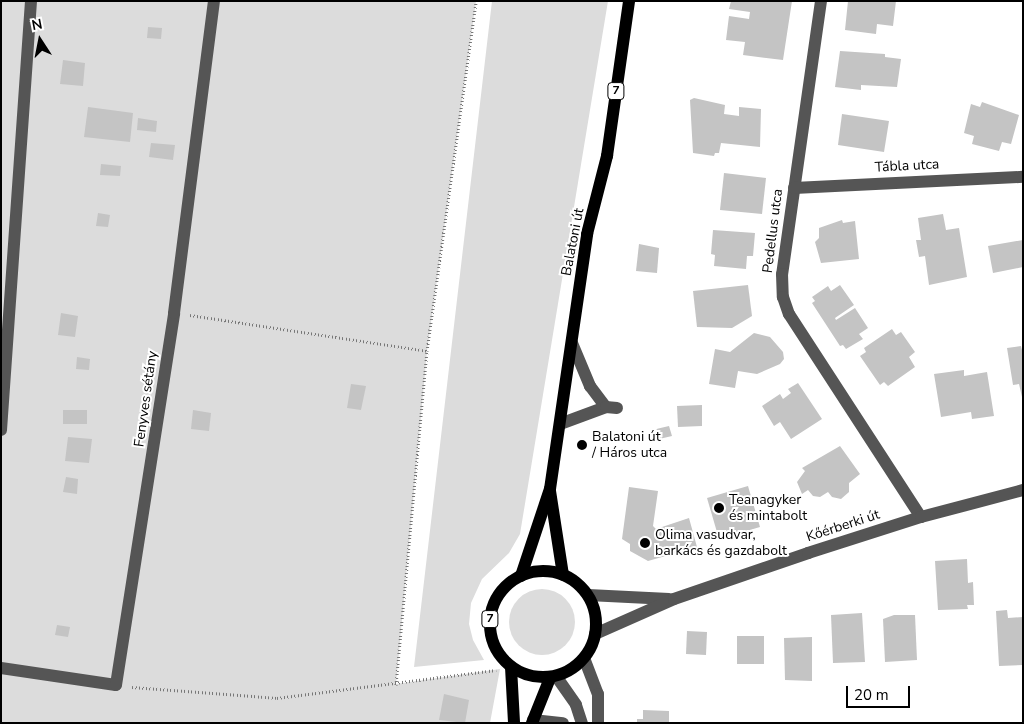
<!DOCTYPE html>
<meta charset="utf-8">
<style>
body{margin:0}
#map{position:relative;width:1024px;height:724px;overflow:hidden;background:#fff;font-family:"Nunito Sans",sans-serif}
div>[style]{position:absolute}
[style*='--x']{left:calc(var(--x)*1px);top:calc(var(--y)*1px);width:calc(var(--w)*1px);rotate:calc(var(--a)*1deg)}
.green>*{inset:0;background:#dcdcdc}
.round{border-radius:50%}
.building>*{inset:0;background:#c4c4c4}
.path>*{height:3px;margin-top:-1.5px;transform-origin:0;background:repeating-linear-gradient(90deg,#777 0 1px,transparent 0 3.5px)}
.minor>*{height:12px;margin:-6px;padding:0 6px;transform-origin:6px;border-radius:6px;background:#555}
.major>*{height:12px;margin:-6px;padding:0 6px;transform-origin:6px;border-radius:6px;background:#000}
.major>.ring{margin:-6px;padding:0;box-sizing:content-box;background:none;border:12px solid #000;border-radius:50%}
.dots>*{width:14px;height:14px;translate:-50% -50%;box-sizing:border-box;border:2px solid #fff;border-radius:50%}
span{translate:-50% -50%;white-space:nowrap;text-align:center;line-height:1.15;-webkit-text-stroke:4px #fff;paint-order:stroke}
.shield-label span{padding:1px 4px;background:#fff;border:1px solid;border-radius:4px;-webkit-text-stroke-width:0}
.shield-label{font-size:12px;color:#000;font-weight:700}
.street-label{font-size:14px;color:#000}
.poi-label{font-size:14px;color:#000}
.left{translate:0 -50%;text-align:left}
.frame{position:absolute;inset:0;border:2px solid #000;pointer-events:none}
.north{position:absolute;left:15px;top:15px;width:50px;height:50px;-webkit-text-stroke:4px #fff;paint-order:stroke;rotate:349deg;font-size:14px;font-weight:700;line-height:20px;text-align:center;color:#000}
.north::after{content:'';display:block;margin:auto;width:18px;height:22px;background:#000;clip-path:polygon(50% 0,100% 100%,50% 72%,0 100%)}
.scale{position:absolute;left:846px;top:686px;width:64px;height:22px;box-sizing:border-box;border:2px solid #000;border-top:0;padding-left:6px;font-size:15px;line-height:18px;white-space:nowrap;color:#000;-webkit-text-stroke:4px #fff;paint-order:stroke}
</style>
<div id="map">
<div class="green">
<i style="clip-path:polygon(1px 1px,476px 1px,427px 351px,396px 684px,500px 669px,490px 723px,1px 723px)"></i>
<i style="clip-path:polygon(492px 1px,608px 1px,520px 534px,509px 553px,482px 579px,471px 603px,469px 624px,473px 640px,484px 660px,414px 667px)"></i>
<i class="round" style="left:509px;top:589px;width:66px;height:66px"></i>
</div>
<div class="building">
<i style="clip-path:polygon(731px 1px,792px 1px,783px 60px,743px 55px,745px 42px,726px 40px,729px 16px,749px 19px,750px 12px,729px 9px)"></i>
<i style="clip-path:polygon(848px 1px,896px 1px,893px 26px,877px 24px,876px 34px,845px 30px)"></i>
<i style="clip-path:polygon(148px 27px,162px 28px,161px 39px,147px 38px)"></i>
<i style="clip-path:polygon(840px 51px,885px 54px,885px 57px,901px 59px,897px 87px,861px 85px,861px 90px,835px 87px)"></i>
<i style="clip-path:polygon(63px 60px,85px 63px,83px 86px,60px 84px)"></i>
<i style="clip-path:polygon(694px 98px,725px 105px,724px 114px,739px 116px,739px 107px,761px 109px,760px 147px,721px 143px,719px 153px,715px 153px,714px 156px,693px 153px,690px 100px)"></i>
<i style="clip-path:polygon(982px 102px,1019px 115px,1011px 144px,1002px 142px,999px 151px,972px 144px,974px 136px,964px 133px,971px 104px,980px 107px)"></i>
<i style="clip-path:polygon(88px 107px,133px 113px,130px 142px,84px 137px)"></i>
<i style="clip-path:polygon(842px 114px,889px 121px,884px 152px,838px 145px)"></i>
<i style="clip-path:polygon(138px 118px,157px 121px,156px 132px,137px 130px)"></i>
<i style="clip-path:polygon(151px 143px,175px 145px,173px 160px,149px 157px)"></i>
<i style="clip-path:polygon(101px 164px,121px 166px,120px 176px,100px 175px)"></i>
<i style="clip-path:polygon(724px 173px,766px 178px,762px 214px,720px 210px)"></i>
<i style="clip-path:polygon(98px 213px,110px 215px,108px 227px,96px 226px)"></i>
<i style="clip-path:polygon(943px 214px,946px 230px,959px 228px,967px 277px,929px 285px,925px 256px,919px 257px,916px 240px,921px 240px,918px 218px)"></i>
<i style="clip-path:polygon(842px 220px,843px 223px,855px 221px,859px 259px,821px 263px,815px 242px,819px 238px,819px 228px)"></i>
<i style="clip-path:polygon(713px 230px,755px 233px,753px 256px,747px 256px,746px 269px,714px 266px,715px 255px,711px 254px)"></i>
<i style="clip-path:polygon(1023px 240px,1023px 267px,993px 273px,988px 246px)"></i>
<i style="clip-path:polygon(639px 244px,659px 248px,657px 273px,636px 271px)"></i>
<i style="clip-path:polygon(748px 285px,752px 316px,732px 328px,697px 327px,693px 291px)"></i>
<i style="clip-path:polygon(840px 285px,854px 305px,835px 318px,836px 320px,855px 308px,868px 328px,859px 334px,863px 339px,846px 349px,843px 345px,840px 346px,812px 303px,815px 301px,812px 297px,828px 286px,831px 291px)"></i>
<i style="clip-path:polygon(61px 313px,78px 316px,75px 337px,58px 335px)"></i>
<i style="clip-path:polygon(892px 329px,896px 335px,901px 332px,915px 352px,909px 357px,915px 367px,888px 386px,884px 382px,880px 385px,860px 356px,866px 352px,864px 348px)"></i>
<i style="clip-path:polygon(754px 333px,770px 337px,783px 352px,784px 359px,780px 364px,757px 374px,738px 371px,735px 388px,709px 384px,715px 349px,730px 352px)"></i>
<i style="clip-path:polygon(1021px 346px,1023px 354px,1022px 397px,1019px 384px,1013px 385px,1007px 348px)"></i>
<i style="clip-path:polygon(77px 357px,90px 359px,89px 370px,76px 369px)"></i>
<i style="clip-path:polygon(964px 370px,964px 376px,987px 372px,994px 416px,972px 419px,971px 412px,941px 417px,934px 374px)"></i>
<i style="clip-path:polygon(798px 383px,822px 419px,791px 439px,780px 422px,774px 426px,762px 406px,780px 394px,783px 399px,791px 393px,788px 389px)"></i>
<i style="clip-path:polygon(351px 384px,366px 386px,361px 410px,347px 408px)"></i>
<i style="clip-path:polygon(702px 405px,702px 426px,678px 427px,677px 406px)"></i>
<i style="clip-path:polygon(63px 410px,87px 410px,87px 424px,63px 424px)"></i>
<i style="clip-path:polygon(193px 410px,211px 413px,209px 431px,191px 429px)"></i>
<i style="clip-path:polygon(669px 426px,672px 436px,655px 440px,652px 430px)"></i>
<i style="clip-path:polygon(68px 437px,92px 439px,89px 463px,65px 461px)"></i>
<i style="clip-path:polygon(840px 446px,860px 474px,849px 483px,849px 492px,841px 499px,832px 497px,828px 492px,820px 497px,813px 496px,808px 490px,802px 494px,797px 482px,805px 471px,802px 468px)"></i>
<i style="clip-path:polygon(66px 477px,78px 479px,77px 494px,63px 492px)"></i>
<i style="clip-path:polygon(748px 486px,760px 527px,719px 539px,707px 498px)"></i>
<i style="clip-path:polygon(629px 487px,658px 491px,653px 526px,656px 529px,689px 518px,697px 547px,648px 561px,630px 551px,630px 544px,622px 539px)"></i>
<i style="clip-path:polygon(967px 559px,968px 583px,973px 582px,974px 605px,967px 605px,968px 609px,938px 610px,935px 561px)"></i>
<i style="clip-path:polygon(1007px 610px,1008px 618px,1023px 617px,1023px 665px,999px 666px,996px 611px)"></i>
<i style="clip-path:polygon(862px 613px,865px 662px,833px 663px,831px 615px)"></i>
<i style="clip-path:polygon(894px 615px,915px 615px,917px 660px,885px 662px,883px 619px)"></i>
<i style="clip-path:polygon(57px 625px,70px 627px,68px 637px,55px 635px)"></i>
<i style="clip-path:polygon(687px 631px,707px 632px,706px 655px,686px 654px)"></i>
<i style="clip-path:polygon(737px 636px,764px 636px,764px 664px,737px 664px)"></i>
<i style="clip-path:polygon(812px 637px,812px 681px,785px 680px,784px 638px)"></i>
<i style="clip-path:polygon(444px 694px,469px 700px,465px 723px,439px 720px)"></i>
<i style="clip-path:polygon(643px 710px,669px 711px,669px 723px,637px 723px,637px 719px,643px 719px)"></i>
</div>
<div class="path">
<i style="--x:190;--y:315;--w:240;--a:8.6"></i>
<i style="--x:396;--y:685;--w:335;--a:-84.7"></i>
<i style="--x:427;--y:351;--w:353;--a:-82"></i>
<i style="--x:132;--y:687;--w:145;--a:4.3"></i>
<i style="--x:277;--y:698;--w:221;--a:-7.3"></i>
</div>
<div class="minor">
<i style="--x:821;--y:1;--w:276;--a:98.1"></i>
<i style="--x:782;--y:274;--w:23;--a:88"></i>
<i style="--x:783;--y:297;--w:18;--a:71"></i>
<i style="--x:789;--y:314;--w:242;--a:57"></i>
<i style="--x:794;--y:188;--w:229;--a:-2.8"></i>
<i style="--x:572;--y:343;--w:47;--a:67.3"></i>
<i style="--x:590;--y:386;--w:26;--a:53"></i>
<i style="--x:560;--y:424;--w:49;--a:-20.3"></i>
<i style="--x:606;--y:407;--w:11;--a:5"></i>
<i style="--x:1;--y:430;--w:430;--a:-86"></i>
<i style="--x:588;--y:595;--w:81;--a:2.8"></i>
<i style="--x:595;--y:634;--w:86;--a:-23.9"></i>
<i style="--x:674;--y:599;--w:142;--a:-18.9"></i>
<i style="--x:808;--y:553;--w:119;--a:-17.7"></i>
<i style="--x:921;--y:517;--w:106;--a:-14.8"></i>
<i style="--x:584;--y:658;--w:39;--a:69"></i>
<i style="--x:598;--y:694;--w:29;--a:90"></i>
<i style="--x:1;--y:668;--w:116;--a:8.4"></i>
<i style="--x:116;--y:685;--w:376;--a:-81.1"></i>
<i style="--x:174;--y:313;--w:315;--a:-82.7"></i>
<i style="--x:556;--y:676;--w:35;--a:55"></i>
<i style="--x:576;--y:705;--w:19;--a:72"></i>
<i style="--x:533;--y:720;--w:30;--a:6"></i>
</div>
<div class="major">
<i style="--x:550;--y:491;--w:85;--a:81.2"></i>
<i class="ring" style="left:490px;top:571px;width:94px;height:94px"></i>
<i style="--x:521;--y:576;--w:92;--a:-71.6"></i>
<i style="--x:550;--y:489;--w:258;--a:-81.7"></i>
<i style="--x:587;--y:234;--w:81;--a:-75.6"></i>
<i style="--x:607;--y:156;--w:157;--a:-81.9"></i>
<i style="--x:511;--y:667;--w:56;--a:86.9"></i>
<i style="--x:532;--y:723;--w:48;--a:-68.2"></i>
</div>
<div class="dots">
<i style="left:582px;top:445px;background:#000"></i>
<i style="left:719px;top:508px;background:#000"></i>
<i style="left:645px;top:543px;background:#000"></i>
</div>
<div class="shield-label">
<span style="left:616px;top:91px">7</span>
<span style="left:490px;top:619px">7</span>
</div>
<div class="street-label">
<span style="left:907px;top:166px;rotate:-3deg">Tábla utca</span>
<span style="left:773px;top:231px;rotate:-83deg">Pedellus utca</span>
<span style="left:573px;top:242px;rotate:-79deg">Balatoni út</span>
<span style="left:146px;top:399px;rotate:-82deg">Fenyves sétány</span>
<span style="left:843px;top:526px;rotate:-18deg">Kőérberki út</span>
</div>
<div class="poi-label">
<span class="left" style="left:592px;top:445px">Balatoni út<br>/ Háros utca</span>
<span class="left" style="left:729px;top:508px">Teanagyker<br>és mintabolt</span>
<span class="left" style="left:655px;top:543px">Olima vasudvar,<br>barkács és gazdabolt</span>
</div>
<div class="frame"></div>
<div class="north">N</div>
<div class="scale">20 m</div>
</div>
